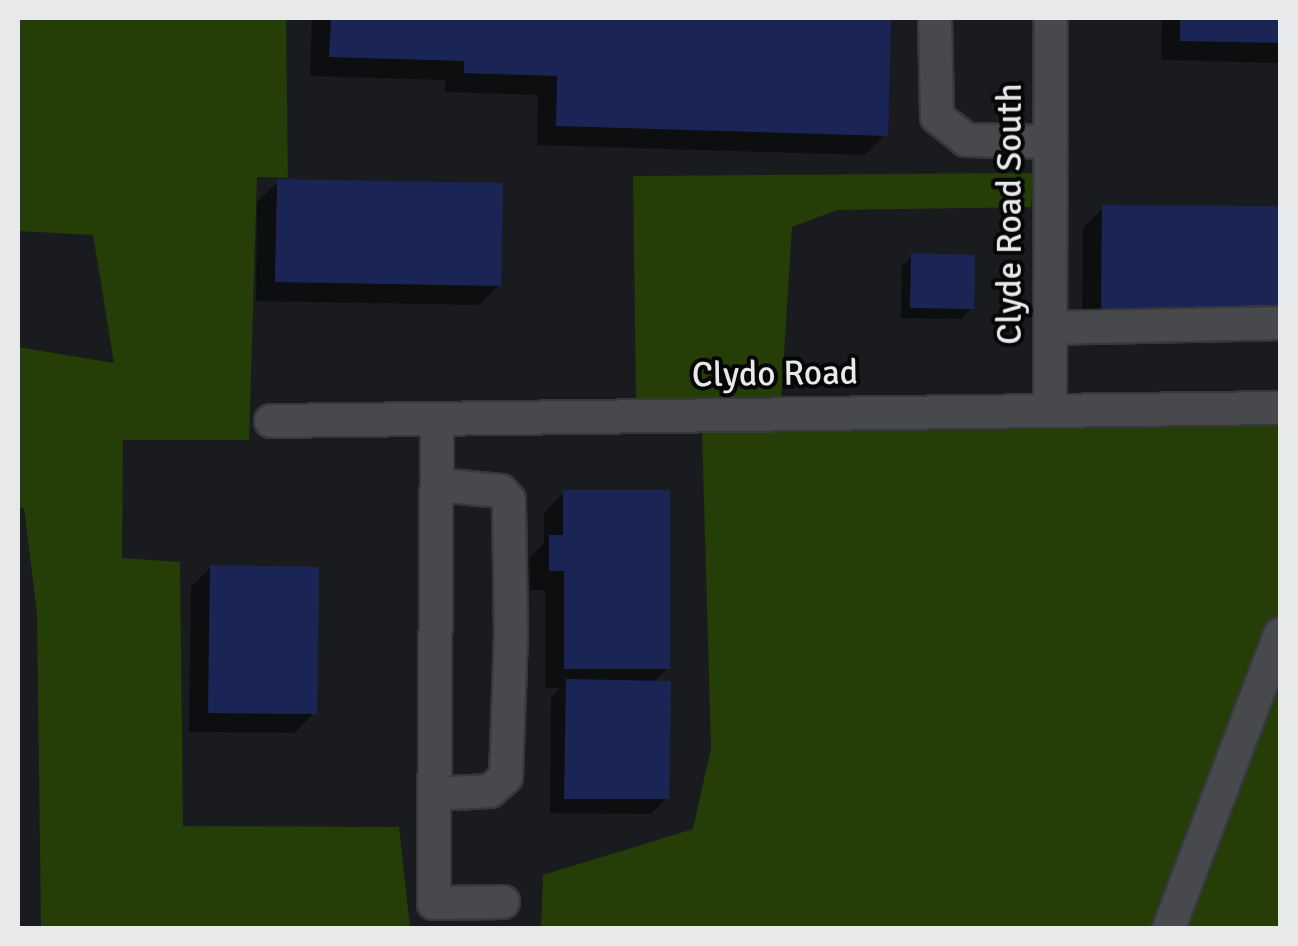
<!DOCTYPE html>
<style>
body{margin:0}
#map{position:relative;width:1298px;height:946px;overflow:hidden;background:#1a1b1f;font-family:Signika,sans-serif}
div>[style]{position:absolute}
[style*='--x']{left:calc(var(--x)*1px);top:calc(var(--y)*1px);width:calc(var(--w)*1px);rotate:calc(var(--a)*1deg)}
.green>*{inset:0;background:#253d06}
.shadow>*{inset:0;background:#0007}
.building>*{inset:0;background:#1b2555}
.roads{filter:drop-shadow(2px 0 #37383b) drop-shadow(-2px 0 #37383b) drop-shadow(0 2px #37383b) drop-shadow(0 -2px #37383b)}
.minor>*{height:32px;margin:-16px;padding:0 16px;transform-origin:16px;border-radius:16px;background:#47494d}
span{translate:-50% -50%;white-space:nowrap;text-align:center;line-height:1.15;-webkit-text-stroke:8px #060607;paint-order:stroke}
.street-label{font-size:35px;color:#e8e9eb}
.frame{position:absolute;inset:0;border:20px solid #e8e9eb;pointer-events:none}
</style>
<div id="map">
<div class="green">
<i style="clip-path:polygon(18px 18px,286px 18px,288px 178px,257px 177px,249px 440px,123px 440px,122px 558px,180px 562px,183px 826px,399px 827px,410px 928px,41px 928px,37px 613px,24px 508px,18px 507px,18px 347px,114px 363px,93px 235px,18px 231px)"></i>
<i style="clip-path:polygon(1034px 173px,1031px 207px,837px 210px,792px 227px,781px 402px,636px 402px,633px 176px)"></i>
<i style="clip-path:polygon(1280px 418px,1280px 928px,541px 928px,543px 875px,693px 829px,711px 748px,702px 431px)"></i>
</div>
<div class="shadow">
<i style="clip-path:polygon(312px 18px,889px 18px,885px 135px,865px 155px,537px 145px,538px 95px,445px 92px,445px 80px,310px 76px)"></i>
<i style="clip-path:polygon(1162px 18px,1280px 18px,1280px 63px,1161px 60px)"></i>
<i style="clip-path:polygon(278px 182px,499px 285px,479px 305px,256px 301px,257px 202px)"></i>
<i style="clip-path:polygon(1103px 208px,1280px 209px,1280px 328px,1082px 327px,1083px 228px)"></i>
<i style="clip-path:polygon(912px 256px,972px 308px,961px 319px,901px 318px,902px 266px)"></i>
<i style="clip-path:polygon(564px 492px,668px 668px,652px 683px,667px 798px,651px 814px,550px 813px,551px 698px,560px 688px,545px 688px,545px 590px,530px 590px,530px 557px,544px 543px,544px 513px)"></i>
<i style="clip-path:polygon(211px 567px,314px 713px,294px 733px,189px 732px,191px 587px)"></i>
</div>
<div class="building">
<i style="clip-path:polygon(331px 18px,891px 18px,888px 136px,556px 126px,557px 76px,464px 73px,464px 61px,329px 57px)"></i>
<i style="clip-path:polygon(1180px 18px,1280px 18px,1280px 43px,1180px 41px)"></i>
<i style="clip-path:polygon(277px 179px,503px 183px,501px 286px,275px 282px)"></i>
<i style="clip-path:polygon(1102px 205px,1280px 206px,1280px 309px,1101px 308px)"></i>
<i style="clip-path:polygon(911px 253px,975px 255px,974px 309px,910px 308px)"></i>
<i style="clip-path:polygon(563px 490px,670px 490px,670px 669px,564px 669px,564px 571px,549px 571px,549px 535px,563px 535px)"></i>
<i style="clip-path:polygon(210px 565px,319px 567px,317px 714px,208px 713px)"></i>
<i style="clip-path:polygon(566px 679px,671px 681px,669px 799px,564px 799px)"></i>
</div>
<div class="roads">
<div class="minor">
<i style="--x:935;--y:18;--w:99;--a:88.8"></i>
<i style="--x:937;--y:117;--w:37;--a:38"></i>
<i style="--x:966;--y:140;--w:85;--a:1.3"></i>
<i style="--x:1050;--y:328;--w:230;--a:-1.2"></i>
<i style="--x:1050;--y:411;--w:393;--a:-89.9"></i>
<i style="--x:437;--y:419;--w:484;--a:90.4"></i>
<i style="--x:434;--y:903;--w:69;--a:-0.8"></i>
<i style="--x:271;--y:421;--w:1009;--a:-0.74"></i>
<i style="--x:434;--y:794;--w:56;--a:-3.1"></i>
<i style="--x:490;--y:791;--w:21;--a:-41"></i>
<i style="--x:506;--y:777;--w:144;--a:-88"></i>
<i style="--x:511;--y:633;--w:133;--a:-90.9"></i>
<i style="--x:509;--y:500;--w:12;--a:-132"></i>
<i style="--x:501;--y:491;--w:64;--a:-174.6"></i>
<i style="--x:1169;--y:928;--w:314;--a:-69.3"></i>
</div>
</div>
<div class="street-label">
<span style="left:1010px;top:214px;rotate:-90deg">Clyde Road South</span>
<span style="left:775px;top:374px;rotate:-1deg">Clydo Road</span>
</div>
<div class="frame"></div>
</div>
